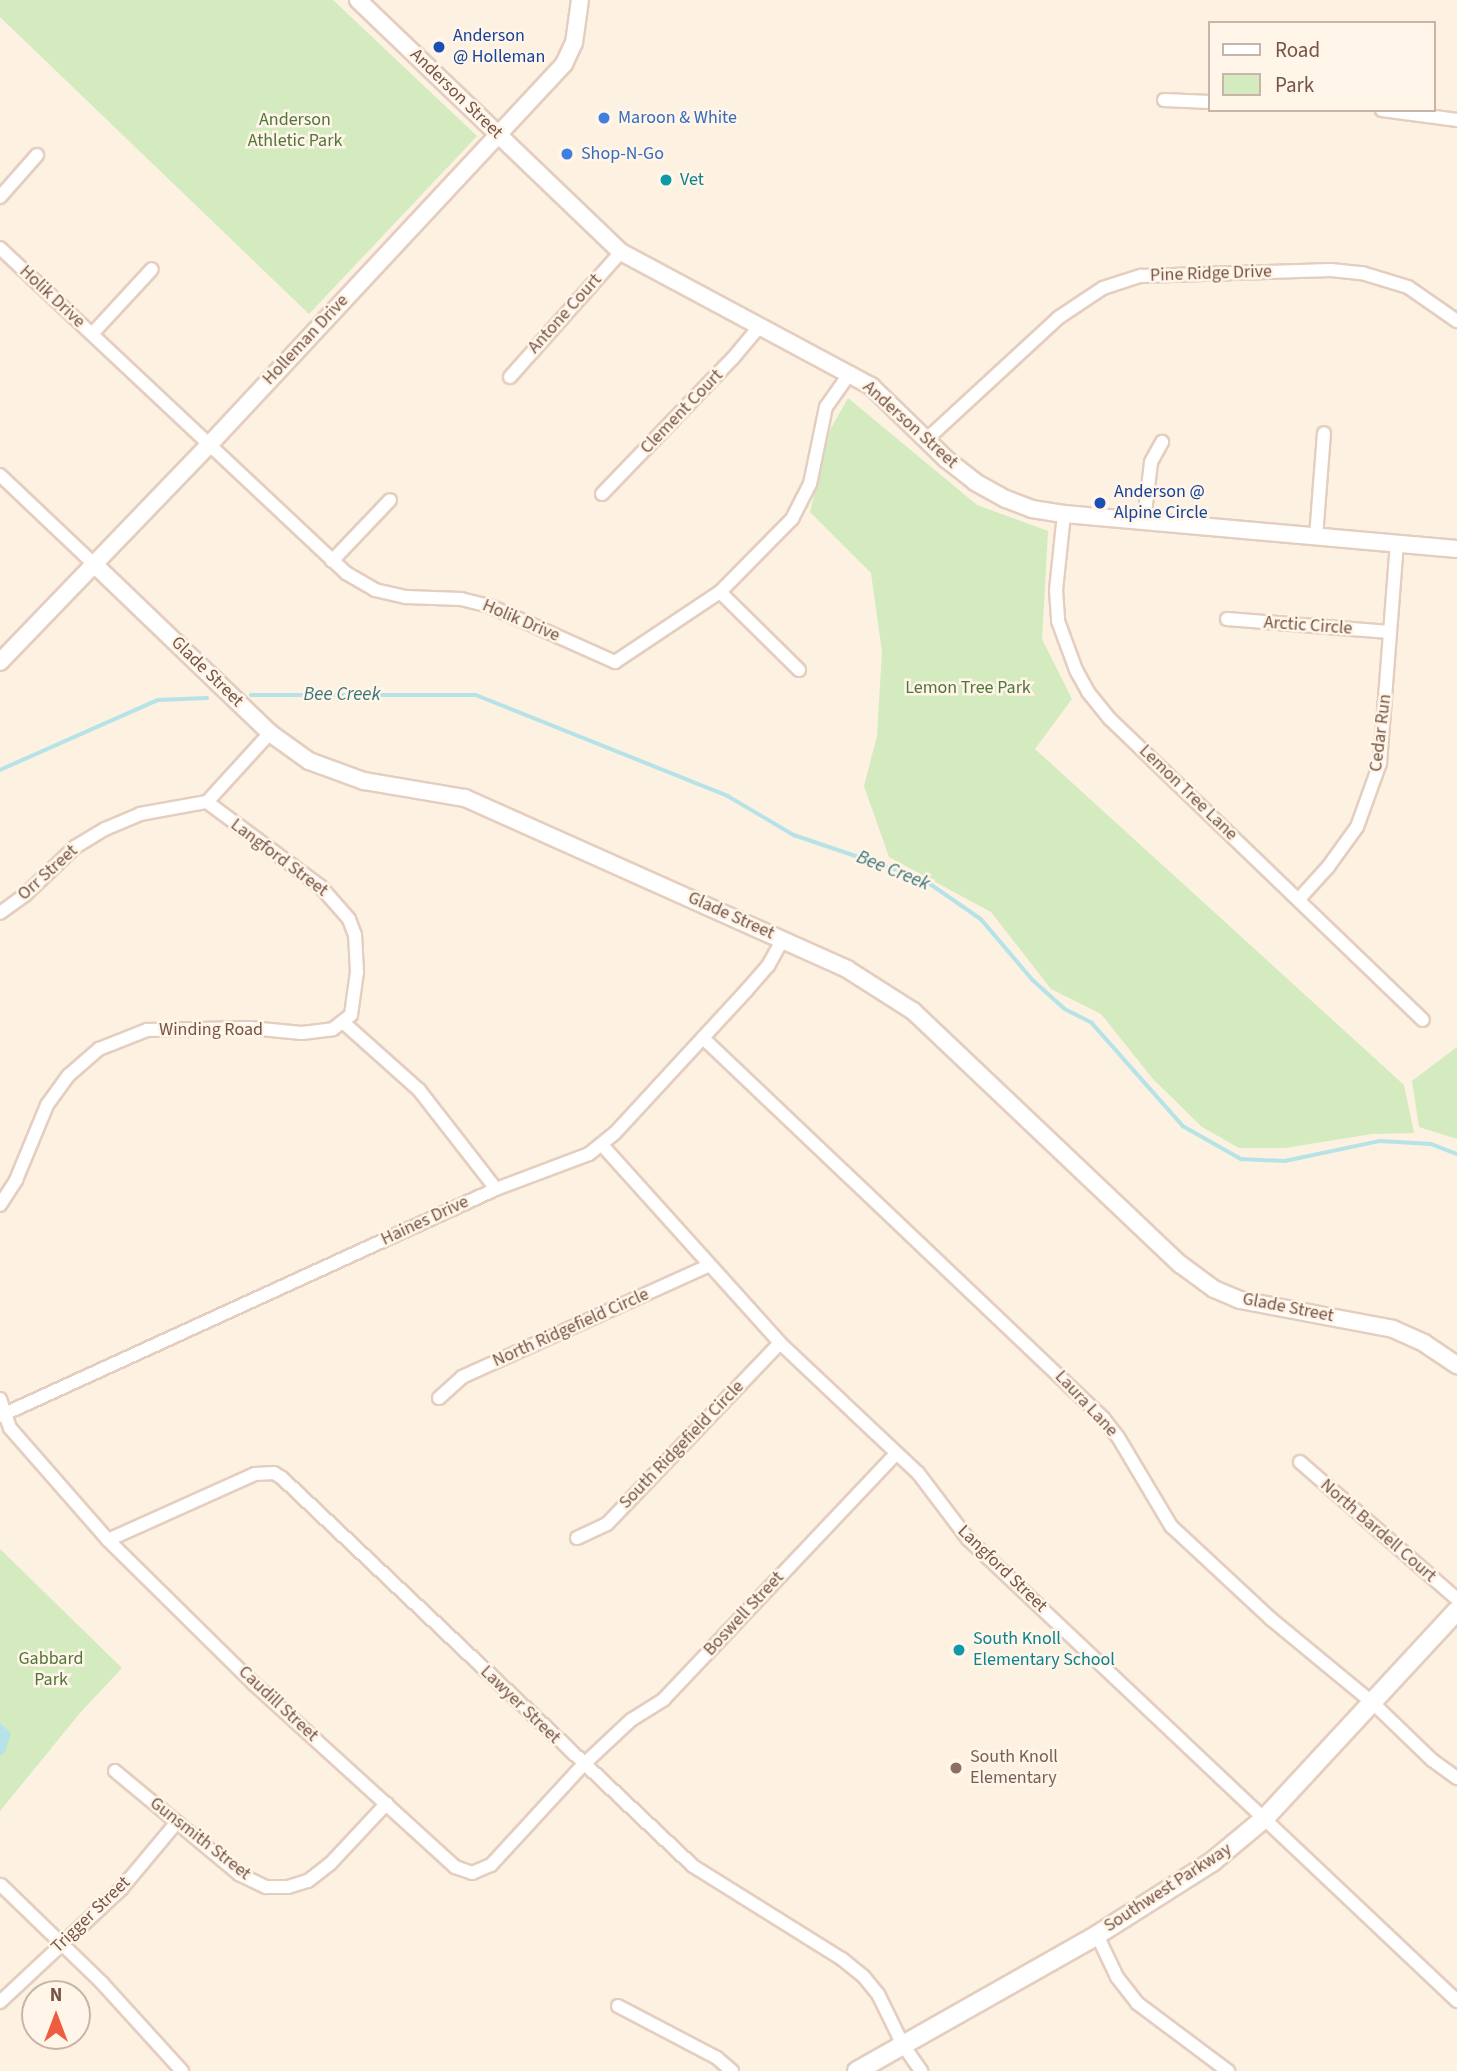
<!DOCTYPE html>
<style>
body{margin:0}
#map{position:relative;width:1457px;height:2071px;overflow:hidden;background:#fdf1e1;font-family:"Source Sans 3",sans-serif}
div>[style]{position:absolute}
[style*='--x']{left:calc(var(--x)*1px);top:calc(var(--y)*1px);width:calc(var(--w)*1px);rotate:calc(var(--a)*1deg)}
.green>*{inset:0;background:#d3ebbf}
.water>*{inset:0;background:#b5e3e7}
.stream>*{height:3.5px;margin:-1.75px;padding:0 1.75px;transform-origin:1.75px;border-radius:1.75px;background:#b5e3e7}
.roads{filter:drop-shadow(2px 0 #e4cebf) drop-shadow(-2px 0 #e4cebf) drop-shadow(0 2px #e4cebf) drop-shadow(0 -2px #e4cebf)}
.minor>*{height:12px;margin:-6px;padding:0 6px;transform-origin:6px;border-radius:6px;background:#fff}
.tertiary>*{height:16px;margin:-8px;padding:0 8px;transform-origin:8px;border-radius:8px;background:#fff}
.secondary>*{height:18px;margin:-9px;padding:0 9px;transform-origin:9px;border-radius:9px;background:#fff}
.dots>*{width:19px;height:19px;translate:-50% -50%;box-sizing:border-box;border:4px solid #fff5e8;border-radius:50%}
span{translate:-50% -50%;white-space:nowrap;text-align:center;line-height:1.15;-webkit-text-stroke:5px #fff5e8;paint-order:stroke}
.transit-label{font-size:18px;color:#164399}
.left{translate:0 -50%;text-align:left}
.street-label{font-size:18px;color:#765547}
.shop-label{font-size:18px;color:#366cbe}
.park-label{font-size:18px;color:#50763c}
.culture-label{font-size:18px;color:#0d838f}
.education-label{font-size:18px;color:#785e54}
.water-label{font-size:19px;color:#3a757c;font-style:italic}
.legend{position:absolute;left:1208px;top:21px;width:228px;height:91px;box-sizing:border-box;background:#fff5e8;border:2px solid #c8b5a8;margin:0;padding:9px 12px;list-style:none;font-size:21px;color:#765547}
.legend li{display:flex;align-items:center;gap:14px;height:35px}
.legend b{width:35px;border:2px solid #c8b5a8}
.north{position:absolute;left:21px;top:1980px;width:70px;height:70px;box-sizing:border-box;background:#fff5e8;border:2px solid #c8b5a8;border-radius:50%;rotate:0deg;font-size:19px;font-weight:700;line-height:28px;text-align:center;color:#765547}
.north::after{content:'';display:block;margin:auto;width:24px;height:32px;background:#ee5d40;clip-path:polygon(50% 0,100% 100%,50% 72%,0 100%)}
</style>
<div id="map">
<div class="green">
<i style="clip-path:polygon(0 0,333px 0,477px 136px,309px 314px,0 17px)"></i>
<i style="clip-path:polygon(848px 398px,977px 505px,1048px 531px,1042px 639px,1072px 699px,1035px 749px,1404px 1085px,1414px 1133px,1372px 1134px,1285px 1148px,1239px 1148px,1202px 1127px,1153px 1079px,1101px 1014px,1051px 989px,991px 912px,889px 857px,864px 786px,877px 736px,882px 652px,871px 573px,810px 512px,830px 430px)"></i>
<i style="clip-path:polygon(1457px 1047px,1457px 1139px,1419px 1127px,1412px 1081px)"></i>
<i style="clip-path:polygon(0 1549px,122px 1668px,80px 1713px,0 1811px)"></i>
</div>
<div class="water">
<i style="clip-path:polygon(0 1723px,11px 1733px,5px 1752px,0 1756px)"></i>
</div>
<div class="stream">
<i style="--x:251;--y:695;--w:225;--a:0"></i>
<i style="--x:476;--y:695;--w:271;--a:21.8"></i>
<i style="--x:728;--y:796;--w:77;--a:30.6"></i>
<i style="--x:794;--y:835;--w:136;--a:18.8"></i>
<i style="--x:923;--y:879;--w:70;--a:34.6"></i>
<i style="--x:981;--y:919;--w:80;--a:49.6"></i>
<i style="--x:1033;--y:980;--w:43;--a:42.2"></i>
<i style="--x:1065;--y:1009;--w:30;--a:27"></i>
<i style="--x:1092;--y:1023;--w:137;--a:48.5"></i>
<i style="--x:1183;--y:1126;--w:67;--a:29.6"></i>
<i style="--x:1241;--y:1159;--w:44;--a:2.6"></i>
<i style="--x:1285;--y:1161;--w:97;--a:-11.9"></i>
<i style="--x:1380;--y:1141;--w:51;--a:3.4"></i>
<i style="--x:1431;--y:1144;--w:28;--a:21"></i>
<i style="--x:0;--y:770;--w:173;--a:-23.9"></i>
<i style="--x:158;--y:700;--w:49;--a:-2.3"></i>
</div>
<div class="roads">
<div class="minor">
<i style="--x:1164;--y:100;--w:46;--a:2.5"></i>
<i style="--x:1382;--y:110;--w:76;--a:7.6"></i>
<i style="--x:0;--y:197;--w:56;--a:-48.6"></i>
<i style="--x:0;--y:248;--w:475;--a:43.2"></i>
<i style="--x:346;--y:573;--w:34;--a:30"></i>
<i style="--x:375;--y:590;--w:32;--a:13"></i>
<i style="--x:406;--y:597;--w:55;--a:2.1"></i>
<i style="--x:461;--y:599;--w:32;--a:14"></i>
<i style="--x:492;--y:607;--w:135;--a:24.1"></i>
<i style="--x:615;--y:662;--w:126;--a:-33.7"></i>
<i style="--x:720;--y:592;--w:103;--a:-45.4"></i>
<i style="--x:792;--y:519;--w:39;--a:-63"></i>
<i style="--x:810;--y:484;--w:79;--a:-78.3"></i>
<i style="--x:826;--y:407;--w:42;--a:-54.8"></i>
<i style="--x:92;--y:334;--w:88;--a:-47.3"></i>
<i style="--x:510;--y:377;--w:167;--a:-48.4"></i>
<i style="--x:927;--y:439;--w:178;--a:-42.7"></i>
<i style="--x:1058;--y:318;--w:54;--a:-33.7"></i>
<i style="--x:1103;--y:288;--w:40;--a:-18"></i>
<i style="--x:1141;--y:276;--w:190;--a:-1.8"></i>
<i style="--x:1331;--y:270;--w:31;--a:6"></i>
<i style="--x:1362;--y:273;--w:48;--a:16.9"></i>
<i style="--x:1408;--y:287;--w:60;--a:34.8"></i>
<i style="--x:0;--y:475;--w:131;--a:43.5"></i>
<i style="--x:602;--y:494;--w:189;--a:-46.1"></i>
<i style="--x:733;--y:358;--w:40;--a:-50"></i>
<i style="--x:1064;--y:514;--w:76;--a:96"></i>
<i style="--x:1056;--y:590;--w:31;--a:86"></i>
<i style="--x:1058;--y:621;--w:52;--a:69.8"></i>
<i style="--x:1076;--y:670;--w:25;--a:61"></i>
<i style="--x:1088;--y:692;--w:35;--a:51"></i>
<i style="--x:1110;--y:719;--w:434;--a:43.9"></i>
<i style="--x:1144;--y:521;--w:59;--a:-83.2"></i>
<i style="--x:1151;--y:462;--w:23;--a:-61"></i>
<i style="--x:1316;--y:537;--w:104;--a:-85.6"></i>
<i style="--x:332;--y:561;--w:84;--a:-46.4"></i>
<i style="--x:720;--y:592;--w:111;--a:44.6"></i>
<i style="--x:1227;--y:619;--w:163;--a:4.6"></i>
<i style="--x:1299;--y:899;--w:43;--a:-47.8"></i>
<i style="--x:1328;--y:867;--w:49;--a:-54.1"></i>
<i style="--x:1357;--y:827;--w:68;--a:-70.2"></i>
<i style="--x:1380;--y:763;--w:220;--a:-85.6"></i>
<i style="--x:0;--y:913;--w:31;--a:-36"></i>
<i style="--x:25;--y:895;--w:69;--a:-43.8"></i>
<i style="--x:75;--y:847;--w:35;--a:-31"></i>
<i style="--x:105;--y:829;--w:38;--a:-23"></i>
<i style="--x:140;--y:814;--w:68;--a:-10.2"></i>
<i style="--x:207;--y:802;--w:93;--a:-47.6"></i>
<i style="--x:344;--y:1023;--w:101;--a:41.8"></i>
<i style="--x:419;--y:1090;--w:125;--a:52.1"></i>
<i style="--x:703;--y:1038;--w:552;--a:43.53"></i>
<i style="--x:1103;--y:1418;--w:24;--a:52"></i>
<i style="--x:1118;--y:1437;--w:104;--a:59.2"></i>
<i style="--x:1171;--y:1526;--w:137;--a:42.9"></i>
<i style="--x:1271;--y:1619;--w:134;--a:39.5"></i>
<i style="--x:1374;--y:1704;--w:81;--a:44"></i>
<i style="--x:1432;--y:1760;--w:31;--a:36"></i>
<i style="--x:602;--y:1145;--w:266;--a:48"></i>
<i style="--x:780;--y:1343;--w:190;--a:43.3"></i>
<i style="--x:918;--y:1473;--w:83;--a:52.9"></i>
<i style="--x:968;--y:1539;--w:673;--a:43.37"></i>
<i style="--x:0;--y:1205;--w:30;--a:-57"></i>
<i style="--x:16;--y:1180;--w:81;--a:-67.5"></i>
<i style="--x:47;--y:1105;--w:37;--a:-54"></i>
<i style="--x:69;--y:1075;--w:40;--a:-41"></i>
<i style="--x:99;--y:1049;--w:52;--a:-21.6"></i>
<i style="--x:147;--y:1030;--w:103;--a:-1.1"></i>
<i style="--x:250;--y:1028;--w:52;--a:5.5"></i>
<i style="--x:302;--y:1033;--w:31;--a:-7"></i>
<i style="--x:333;--y:1029;--w:23;--a:-38"></i>
<i style="--x:351;--y:1015;--w:43;--a:-82.1"></i>
<i style="--x:357;--y:972;--w:37;--a:-93"></i>
<i style="--x:355;--y:935;--w:17;--a:-111"></i>
<i style="--x:349;--y:919;--w:44;--a:-131.3"></i>
<i style="--x:320;--y:886;--w:141;--a:-143.4"></i>
<i style="--x:439;--y:1398;--w:31;--a:-42"></i>
<i style="--x:462;--y:1377;--w:270;--a:-24.3"></i>
<i style="--x:0;--y:1399;--w:31;--a:71"></i>
<i style="--x:10;--y:1428;--w:149;--a:48.8"></i>
<i style="--x:108;--y:1540;--w:204;--a:44.6"></i>
<i style="--x:253;--y:1683;--w:273;--a:42.3"></i>
<i style="--x:455;--y:1867;--w:18;--a:19"></i>
<i style="--x:472;--y:1873;--w:21;--a:-23"></i>
<i style="--x:491;--y:1865;--w:136;--a:-47.4"></i>
<i style="--x:583;--y:1765;--w:66;--a:-43.2"></i>
<i style="--x:631;--y:1720;--w:39;--a:-32"></i>
<i style="--x:664;--y:1699;--w:337;--a:-46.6"></i>
<i style="--x:0;--y:1416;--w:545;--a:-24.59"></i>
<i style="--x:496;--y:1189;--w:99;--a:-20.6"></i>
<i style="--x:589;--y:1154;--w:33;--a:-39"></i>
<i style="--x:615;--y:1133;--w:193;--a:-47.3"></i>
<i style="--x:746;--y:991;--w:33;--a:-49"></i>
<i style="--x:768;--y:966;--w:31;--a:-61"></i>
<i style="--x:1300;--y:1462;--w:208;--a:41.1"></i>
<i style="--x:577;--y:1538;--w:33;--a:-25"></i>
<i style="--x:607;--y:1524;--w:250;--a:-46.3"></i>
<i style="--x:108;--y:1540;--w:161;--a:-24.2"></i>
<i style="--x:255;--y:1474;--w:19;--a:-3"></i>
<i style="--x:274;--y:1473;--w:9;--a:32"></i>
<i style="--x:282;--y:1478;--w:565;--a:43.35"></i>
<i style="--x:693;--y:1866;--w:176;--a:32"></i>
<i style="--x:842;--y:1959;--w:28;--a:39"></i>
<i style="--x:864;--y:1977;--w:22;--a:51"></i>
<i style="--x:878;--y:1994;--w:57;--a:63.9"></i>
<i style="--x:903;--y:2045;--w:32;--a:55"></i>
<i style="--x:115;--y:1771;--w:161;--a:39.7"></i>
<i style="--x:239;--y:1874;--w:30;--a:26"></i>
<i style="--x:266;--y:1887;--w:22;--a:0"></i>
<i style="--x:288;--y:1887;--w:21;--a:-17"></i>
<i style="--x:308;--y:1881;--w:28;--a:-38"></i>
<i style="--x:330;--y:1864;--w:83;--a:-46.9"></i>
<i style="--x:1;--y:1885;--w:141;--a:44.1"></i>
<i style="--x:102;--y:1983;--w:119;--a:47.7"></i>
<i style="--x:1097;--y:1935;--w:47;--a:64.5"></i>
<i style="--x:1117;--y:1977;--w:33;--a:52"></i>
<i style="--x:1137;--y:2003;--w:114;--a:36.8"></i>
<i style="--x:0;--y:2002;--w:166;--a:-43"></i>
<i style="--x:121;--y:1889;--w:87;--a:-50.1"></i>
<i style="--x:618;--y:2006;--w:112;--a:27.7"></i>
<i style="--x:717;--y:2058;--w:20;--a:41"></i>
</div>
<div class="tertiary">
<i style="--x:358;--y:0;--w:364;--a:43.8"></i>
<i style="--x:621;--y:252;--w:284;--a:28.2"></i>
<i style="--x:871;--y:386;--w:105;--a:44.2"></i>
<i style="--x:946;--y:459;--w:37;--a:38"></i>
<i style="--x:975;--y:482;--w:35;--a:29"></i>
<i style="--x:1006;--y:499;--w:28;--a:21"></i>
<i style="--x:1032;--y:509;--w:32;--a:9"></i>
<i style="--x:1064;--y:514;--w:395;--a:5.1"></i>
<i style="--x:95;--y:565;--w:243;--a:43.8"></i>
<i style="--x:270;--y:733;--w:48;--a:35.7"></i>
<i style="--x:309;--y:761;--w:59;--a:20"></i>
<i style="--x:364;--y:781;--w:102;--a:9.6"></i>
<i style="--x:465;--y:798;--w:419;--a:24.1"></i>
<i style="--x:847;--y:969;--w:78;--a:32.5"></i>
<i style="--x:913;--y:1011;--w:368;--a:43.5"></i>
<i style="--x:1180;--y:1264;--w:42;--a:36.3"></i>
<i style="--x:1214;--y:1289;--w:28;--a:23"></i>
<i style="--x:1240;--y:1300;--w:156;--a:10.7"></i>
<i style="--x:1393;--y:1329;--w:34;--a:24"></i>
<i style="--x:1424;--y:1343;--w:40;--a:34"></i>
<i style="--x:0;--y:662;--w:301;--a:-46.1"></i>
<i style="--x:209;--y:445;--w:521;--a:-47.02"></i>
<i style="--x:564;--y:64;--w:23;--a:-65"></i>
<i style="--x:574;--y:43;--w:43;--a:-82.1"></i>
</div>
<div class="secondary">
<i style="--x:857;--y:2071;--w:276;--a:-29.5"></i>
<i style="--x:1097;--y:1935;--w:136;--a:-32.4"></i>
<i style="--x:1212;--y:1862;--w:69;--a:-39.7"></i>
<i style="--x:1265;--y:1818;--w:282;--a:-47.2"></i>
</div>
</div>
<div class="dots">
<i style="left:439px;top:47px;background:#1a4fb4"></i>
<i style="left:604px;top:118px;background:#3f7fe0"></i>
<i style="left:567px;top:154px;background:#3f7fe0"></i>
<i style="left:666px;top:180px;background:#0f9aa8"></i>
<i style="left:1100px;top:503px;background:#1a4fb4"></i>
<i style="left:959px;top:1650px;background:#0f9aa8"></i>
<i style="left:956px;top:1768px;background:#8d6e63"></i>
</div>
<div class="transit-label">
<span class="left" style="left:453px;top:47px">Anderson<br>@ Holleman</span>
<span class="left" style="left:1114px;top:503px">Anderson @<br>Alpine Circle</span>
</div>
<div class="street-label">
<span style="left:456px;top:94px;rotate:44deg">Anderson Street</span>
<span style="left:1211px;top:274px;rotate:-2deg">Pine Ridge Drive</span>
<span style="left:52px;top:297px;rotate:43deg">Holik Drive</span>
<span style="left:565px;top:314px;rotate:-48deg">Antone Court</span>
<span style="left:306px;top:340px;rotate:-47deg">Holleman Drive</span>
<span style="left:682px;top:412px;rotate:-46deg">Clement Court</span>
<span style="left:910px;top:425px;rotate:42deg">Anderson Street</span>
<span style="left:521px;top:621px;rotate:23deg">Holik Drive</span>
<span style="left:1308px;top:626px;rotate:4deg">Arctic Circle</span>
<span style="left:207px;top:672px;rotate:44deg">Glade Street</span>
<span style="left:1381px;top:733px;rotate:-83deg">Cedar Run</span>
<span style="left:1188px;top:793px;rotate:44deg">Lemon Tree Lane</span>
<span style="left:279px;top:858px;rotate:37deg">Langford Street</span>
<span style="left:48px;top:873px;rotate:-42deg">Orr Street</span>
<span style="left:731px;top:916px;rotate:24deg">Glade Street</span>
<span style="left:211px;top:1030px">Winding Road</span>
<span style="left:425px;top:1221px;rotate:-25deg">Haines Drive</span>
<span style="left:1288px;top:1308px;rotate:11deg">Glade Street</span>
<span style="left:571px;top:1328px;rotate:-24deg">North Ridgefield Circle</span>
<span style="left:1086px;top:1404px;rotate:47deg">Laura Lane</span>
<span style="left:682px;top:1445px;rotate:-46deg">South Ridgefield Circle</span>
<span style="left:1378px;top:1531px;rotate:41deg">North Bardell Court</span>
<span style="left:1002px;top:1569px;rotate:44deg">Langford Street</span>
<span style="left:744px;top:1614px;rotate:-47deg">Boswell Street</span>
<span style="left:278px;top:1704px;rotate:43deg">Caudill Street</span>
<span style="left:520px;top:1705px;rotate:44deg">Lawyer Street</span>
<span style="left:200px;top:1839px;rotate:38deg">Gunsmith Street</span>
<span style="left:1168px;top:1888px;rotate:-33deg">Southwest Parkway</span>
<span style="left:91px;top:1915px;rotate:-44deg">Trigger Street</span>
</div>
<div class="shop-label">
<span class="left" style="left:618px;top:118px">Maroon &amp; White</span>
<span class="left" style="left:581px;top:154px">Shop-N-Go</span>
</div>
<div class="park-label">
<span style="left:295px;top:131px">Anderson<br>Athletic Park</span>
<span style="left:968px;top:688px">Lemon Tree Park</span>
<span style="left:51px;top:1670px">Gabbard<br>Park</span>
</div>
<div class="culture-label">
<span class="left" style="left:680px;top:180px">Vet</span>
<span class="left" style="left:973px;top:1650px">South Knoll<br>Elementary School</span>
</div>
<div class="education-label">
<span class="left" style="left:970px;top:1768px">South Knoll<br>Elementary</span>
</div>
<div class="water-label">
<span style="left:342px;top:695px">Bee Creek</span>
<span style="left:893px;top:871px;rotate:22deg">Bee Creek</span>
</div>
<ul class="legend">
<li><b style="height:9px;background:#fff"></b>Road</li>
<li><b style="height:19px;background:#d3ebbf"></b>Park</li>
</ul>
<div class="north">N</div>
</div>
